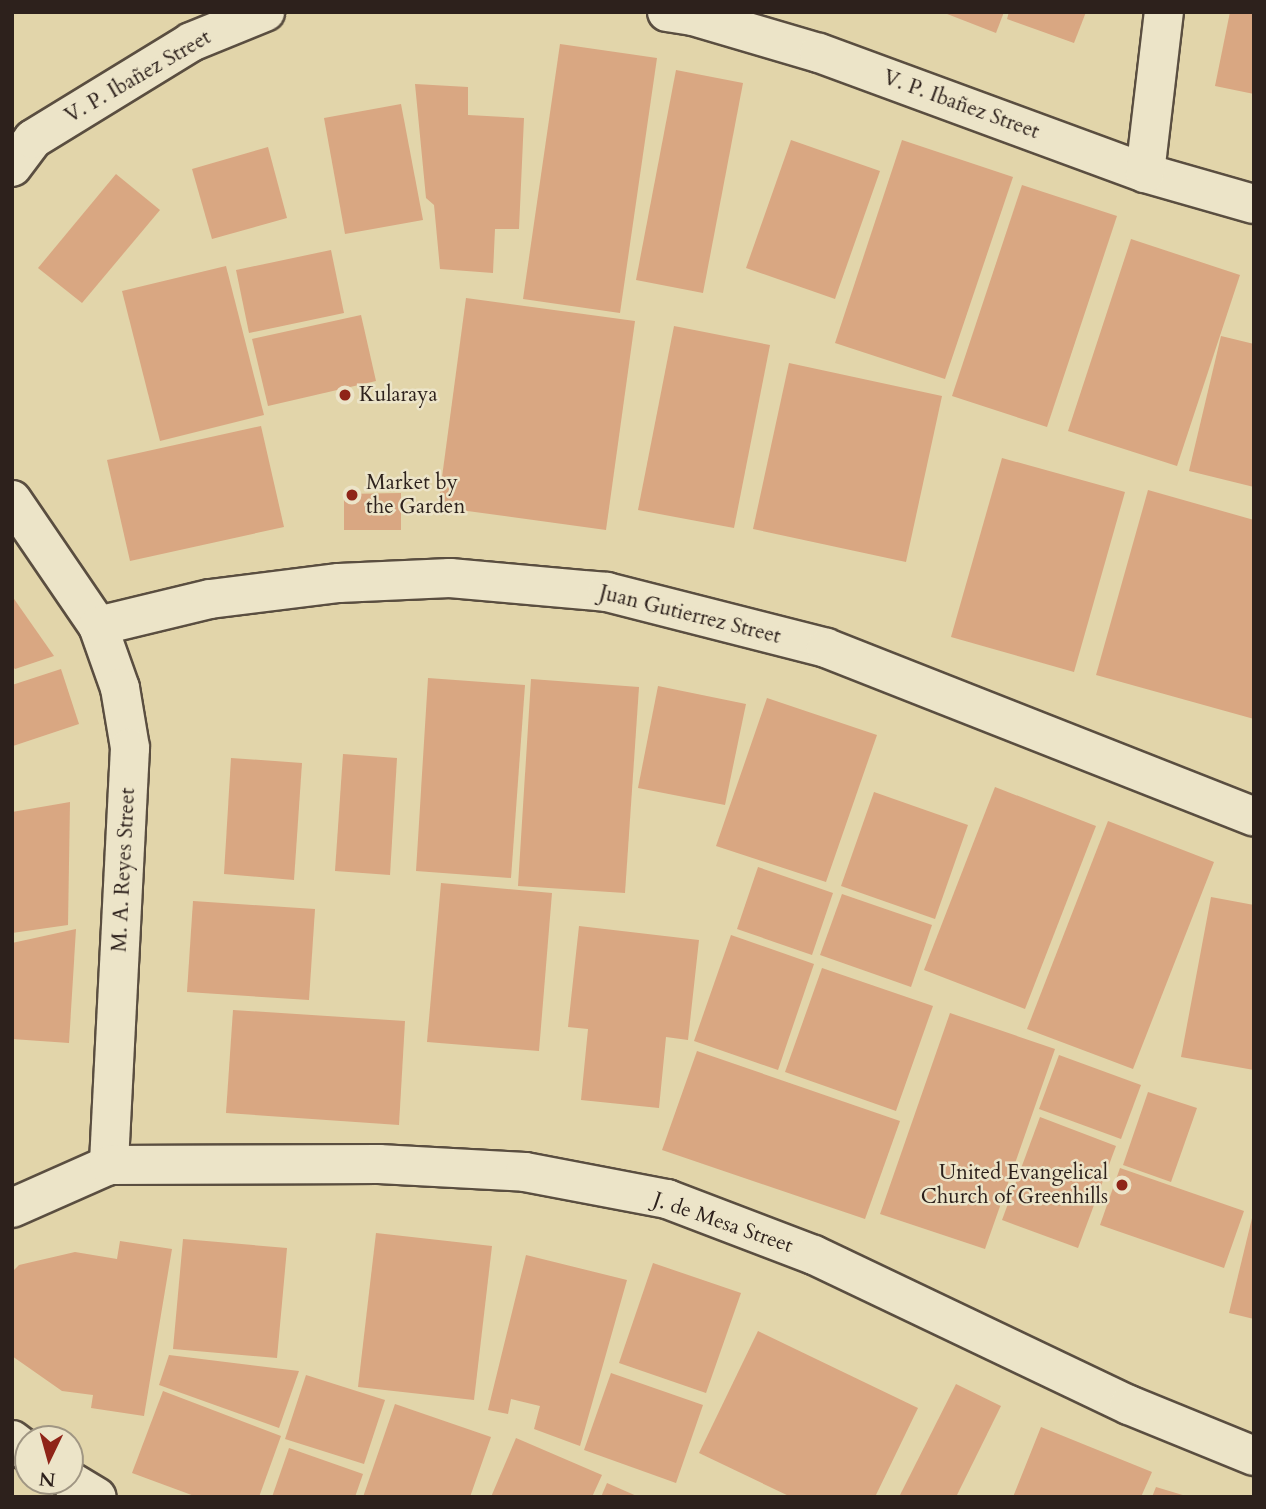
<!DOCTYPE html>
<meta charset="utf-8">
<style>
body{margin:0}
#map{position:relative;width:1266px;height:1509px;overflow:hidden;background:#e2d5aa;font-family:Cardo,serif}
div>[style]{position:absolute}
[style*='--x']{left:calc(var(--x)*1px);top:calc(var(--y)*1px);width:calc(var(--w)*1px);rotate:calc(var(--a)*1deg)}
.building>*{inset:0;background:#d9a782}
.roads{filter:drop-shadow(2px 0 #5a4e40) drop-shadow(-2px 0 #5a4e40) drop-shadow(0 2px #5a4e40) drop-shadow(0 -2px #5a4e40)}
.minor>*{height:38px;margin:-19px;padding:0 19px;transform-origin:19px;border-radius:19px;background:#ece4c8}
.dots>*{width:19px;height:19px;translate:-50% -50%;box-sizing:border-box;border:4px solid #ece4c8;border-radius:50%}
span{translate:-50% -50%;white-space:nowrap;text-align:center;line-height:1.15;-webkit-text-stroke:5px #ece4c8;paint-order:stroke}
.street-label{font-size:21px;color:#2d211c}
.poi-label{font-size:21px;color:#2d211c}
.left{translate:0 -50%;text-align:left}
.right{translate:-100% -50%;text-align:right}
.frame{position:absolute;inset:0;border:14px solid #2d211c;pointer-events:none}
.north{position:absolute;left:14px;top:1425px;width:70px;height:70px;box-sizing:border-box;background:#ece4c8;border:2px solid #a09683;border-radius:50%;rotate:185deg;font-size:19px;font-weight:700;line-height:28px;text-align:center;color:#2d211c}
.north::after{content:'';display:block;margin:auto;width:24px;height:32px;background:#8f2418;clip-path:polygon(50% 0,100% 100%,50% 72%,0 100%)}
</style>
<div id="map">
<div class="building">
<i style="clip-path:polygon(942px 12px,1004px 12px,996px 33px)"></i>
<i style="clip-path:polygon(1009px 12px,1086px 12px,1074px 43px,1007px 19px)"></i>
<i style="clip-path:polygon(1230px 12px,1254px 12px,1254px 94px,1215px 86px)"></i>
<i style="clip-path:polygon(560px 44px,657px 58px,620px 313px,523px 299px)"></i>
<i style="clip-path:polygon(676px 70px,743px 83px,703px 293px,636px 280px)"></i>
<i style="clip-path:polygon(415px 84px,468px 87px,468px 115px,524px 118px,519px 229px,495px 229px,493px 273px,440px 269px,434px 205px,426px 198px)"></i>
<i style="clip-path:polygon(401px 104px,423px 220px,345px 234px,324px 118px)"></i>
<i style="clip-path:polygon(791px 140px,880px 171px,835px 299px,746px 268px)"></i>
<i style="clip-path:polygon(902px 140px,1013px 177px,945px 379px,835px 343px)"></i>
<i style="clip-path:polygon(268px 147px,287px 218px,212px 239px,192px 169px)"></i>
<i style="clip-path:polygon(116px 174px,160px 210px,82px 303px,38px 268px)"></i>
<i style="clip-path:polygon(1022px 185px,1117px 216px,1047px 427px,952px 396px)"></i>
<i style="clip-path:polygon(1131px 239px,1240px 275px,1177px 466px,1068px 431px)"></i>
<i style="clip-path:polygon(331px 250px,344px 313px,249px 333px,236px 270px)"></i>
<i style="clip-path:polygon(226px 266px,264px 415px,160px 441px,122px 291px)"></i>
<i style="clip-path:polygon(466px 298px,635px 321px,606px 530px,438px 507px)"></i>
<i style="clip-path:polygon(361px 315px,376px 381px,268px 406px,252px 339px)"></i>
<i style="clip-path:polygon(674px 326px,770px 345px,734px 528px,638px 510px)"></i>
<i style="clip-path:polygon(1221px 336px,1254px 344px,1254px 487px,1189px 471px)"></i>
<i style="clip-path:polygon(789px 363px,942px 396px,906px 562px,753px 529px)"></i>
<i style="clip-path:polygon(261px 426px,284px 527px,130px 561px,107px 460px)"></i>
<i style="clip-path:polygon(1002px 458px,1125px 492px,1074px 672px,951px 637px)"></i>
<i style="clip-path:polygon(1148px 490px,1254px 520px,1254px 719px,1096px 675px)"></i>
<i style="clip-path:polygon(401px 493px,401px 530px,344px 530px,344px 494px)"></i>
<i style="clip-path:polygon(12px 596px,54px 656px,15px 669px,12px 666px)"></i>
<i style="clip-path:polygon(61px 669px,79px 724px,13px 746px,12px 685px)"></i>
<i style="clip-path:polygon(428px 678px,525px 685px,511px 878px,416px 871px)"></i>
<i style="clip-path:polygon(531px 679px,639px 687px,625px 893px,518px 886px)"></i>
<i style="clip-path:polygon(658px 686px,746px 704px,725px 805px,638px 788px)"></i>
<i style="clip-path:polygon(767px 698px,877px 735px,826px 882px,716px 846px)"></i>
<i style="clip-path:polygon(343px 754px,397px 758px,390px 875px,335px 871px)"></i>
<i style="clip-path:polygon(231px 758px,302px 763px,294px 880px,224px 874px)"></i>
<i style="clip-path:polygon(995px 787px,1096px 826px,1025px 1009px,924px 970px)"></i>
<i style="clip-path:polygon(874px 792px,968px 825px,935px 919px,841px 886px)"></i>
<i style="clip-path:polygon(70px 802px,68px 925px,12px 933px,12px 812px)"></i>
<i style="clip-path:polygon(1108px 821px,1214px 862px,1133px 1069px,1027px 1029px)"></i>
<i style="clip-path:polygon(758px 867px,833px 893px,812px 955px,737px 929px)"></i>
<i style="clip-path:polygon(441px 883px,552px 893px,539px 1051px,427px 1042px)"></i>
<i style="clip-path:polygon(842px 894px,932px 925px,911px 987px,820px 955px)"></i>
<i style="clip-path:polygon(1211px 897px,1254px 905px,1254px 1070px,1181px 1057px)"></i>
<i style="clip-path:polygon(193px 901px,315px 909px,309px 1000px,187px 992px)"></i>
<i style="clip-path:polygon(579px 926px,699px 940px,688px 1040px,666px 1037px,659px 1108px,581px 1100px,588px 1029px,568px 1027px)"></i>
<i style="clip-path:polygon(76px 929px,69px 1043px,12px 1039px,12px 943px)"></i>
<i style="clip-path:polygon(731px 935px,814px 964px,778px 1070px,694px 1041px)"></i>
<i style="clip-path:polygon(822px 968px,933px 1006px,896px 1111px,785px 1072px)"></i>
<i style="clip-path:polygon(233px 1010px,405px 1021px,399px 1125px,226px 1113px)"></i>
<i style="clip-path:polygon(950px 1013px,1055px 1049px,985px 1249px,880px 1214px)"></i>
<i style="clip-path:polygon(697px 1051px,900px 1121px,865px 1219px,662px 1150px)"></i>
<i style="clip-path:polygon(1059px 1055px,1141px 1085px,1121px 1139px,1039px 1109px)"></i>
<i style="clip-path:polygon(1148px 1092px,1197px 1108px,1171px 1182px,1123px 1165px)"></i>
<i style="clip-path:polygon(1040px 1117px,1116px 1146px,1078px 1248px,1002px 1220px)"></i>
<i style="clip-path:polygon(1120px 1168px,1244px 1211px,1224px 1268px,1100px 1225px)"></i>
<i style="clip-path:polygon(1253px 1214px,1254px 1214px,1254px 1319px,1229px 1313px)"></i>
<i style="clip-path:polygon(376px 1233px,492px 1246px,474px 1400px,358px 1387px)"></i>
<i style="clip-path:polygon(183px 1239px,287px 1248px,277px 1358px,173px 1349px)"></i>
<i style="clip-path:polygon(120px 1241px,172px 1249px,144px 1416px,91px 1408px,93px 1395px,62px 1391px,12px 1356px,12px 1272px,19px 1265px,75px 1252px,117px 1259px)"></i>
<i style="clip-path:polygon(526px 1255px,627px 1280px,580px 1446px,534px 1429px,540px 1406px,511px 1399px,508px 1414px,488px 1410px)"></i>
<i style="clip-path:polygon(653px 1263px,741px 1293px,706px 1393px,619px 1363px)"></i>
<i style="clip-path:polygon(758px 1331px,918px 1408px,875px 1497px,791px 1497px,699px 1453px)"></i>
<i style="clip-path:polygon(169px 1355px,299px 1371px,279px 1428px,159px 1385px)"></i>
<i style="clip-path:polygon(611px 1373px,703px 1405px,676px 1483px,584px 1450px)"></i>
<i style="clip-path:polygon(306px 1375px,385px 1400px,364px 1464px,285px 1439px)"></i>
<i style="clip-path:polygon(956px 1384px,1001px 1406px,956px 1497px,899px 1497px)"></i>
<i style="clip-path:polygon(163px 1391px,281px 1436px,259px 1497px,197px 1497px,132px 1473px)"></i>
<i style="clip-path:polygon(395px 1404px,491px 1437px,470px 1497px,363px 1497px)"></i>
<i style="clip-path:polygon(1041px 1427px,1152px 1472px,1141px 1497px,1013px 1497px)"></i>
<i style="clip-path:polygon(516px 1438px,602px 1475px,592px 1497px,491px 1497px)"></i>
<i style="clip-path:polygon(289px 1448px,363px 1474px,355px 1497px,272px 1497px)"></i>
<i style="clip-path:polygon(607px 1483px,639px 1497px,601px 1497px)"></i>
<i style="clip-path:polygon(1156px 1487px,1186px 1496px,1186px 1497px,1152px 1497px)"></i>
</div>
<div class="roads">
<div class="minor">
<i style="--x:667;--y:12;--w:26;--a:9"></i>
<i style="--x:693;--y:16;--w:131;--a:16.4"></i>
<i style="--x:819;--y:53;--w:347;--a:20.2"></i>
<i style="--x:1145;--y:173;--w:113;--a:15.9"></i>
<i style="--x:12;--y:167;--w:35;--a:-53"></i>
<i style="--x:33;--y:139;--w:185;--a:-31.5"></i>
<i style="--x:191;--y:42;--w:80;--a:-22.1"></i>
<i style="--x:1145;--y:173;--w:162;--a:-83.3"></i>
<i style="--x:12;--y:500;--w:153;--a:55.7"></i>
<i style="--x:98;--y:626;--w:66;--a:70.5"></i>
<i style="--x:120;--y:688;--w:61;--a:80.5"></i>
<i style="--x:130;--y:748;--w:418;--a:92.9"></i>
<i style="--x:98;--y:626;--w:115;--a:-13.6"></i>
<i style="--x:210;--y:599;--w:130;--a:-7.1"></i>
<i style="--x:339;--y:583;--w:111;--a:-2.6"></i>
<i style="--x:450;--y:578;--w:158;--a:5.1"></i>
<i style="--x:607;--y:592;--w:226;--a:14.3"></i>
<i style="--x:826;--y:648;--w:460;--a:21.5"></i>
<i style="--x:12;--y:1208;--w:106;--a:-23.9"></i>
<i style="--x:109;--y:1165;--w:270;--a:-0.2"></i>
<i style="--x:379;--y:1164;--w:146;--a:3.1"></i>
<i style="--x:525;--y:1172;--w:145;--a:10.8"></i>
<i style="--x:667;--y:1199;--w:157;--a:20.9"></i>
<i style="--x:814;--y:1255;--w:349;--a:25.5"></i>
<i style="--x:1129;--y:1405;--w:135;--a:22.2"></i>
<i style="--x:12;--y:1440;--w:20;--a:37"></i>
<i style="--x:70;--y:1481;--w:31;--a:31"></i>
</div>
</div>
<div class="dots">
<i style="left:345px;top:395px;background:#8f2418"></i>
<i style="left:352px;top:495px;background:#8f2418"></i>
<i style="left:1122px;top:1185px;background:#8f2418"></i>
</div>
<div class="street-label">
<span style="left:138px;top:77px;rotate:-30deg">V. P. Ibañez Street</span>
<span style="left:961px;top:105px;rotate:20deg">V. P. Ibañez Street</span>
<span style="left:690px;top:615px;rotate:14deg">Juan Gutierrez Street</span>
<span style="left:124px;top:870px;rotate:-87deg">M. A. Reyes Street</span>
<span style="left:723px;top:1223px;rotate:19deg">J. de Mesa Street</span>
</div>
<div class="poi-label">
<span class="left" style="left:359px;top:395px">Kularaya</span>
<span class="left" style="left:366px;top:495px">Market by<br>the Garden</span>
<span class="right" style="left:1108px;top:1185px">United Evangelical<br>Church of Greenhills</span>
</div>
<div class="frame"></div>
<div class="north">N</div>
</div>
